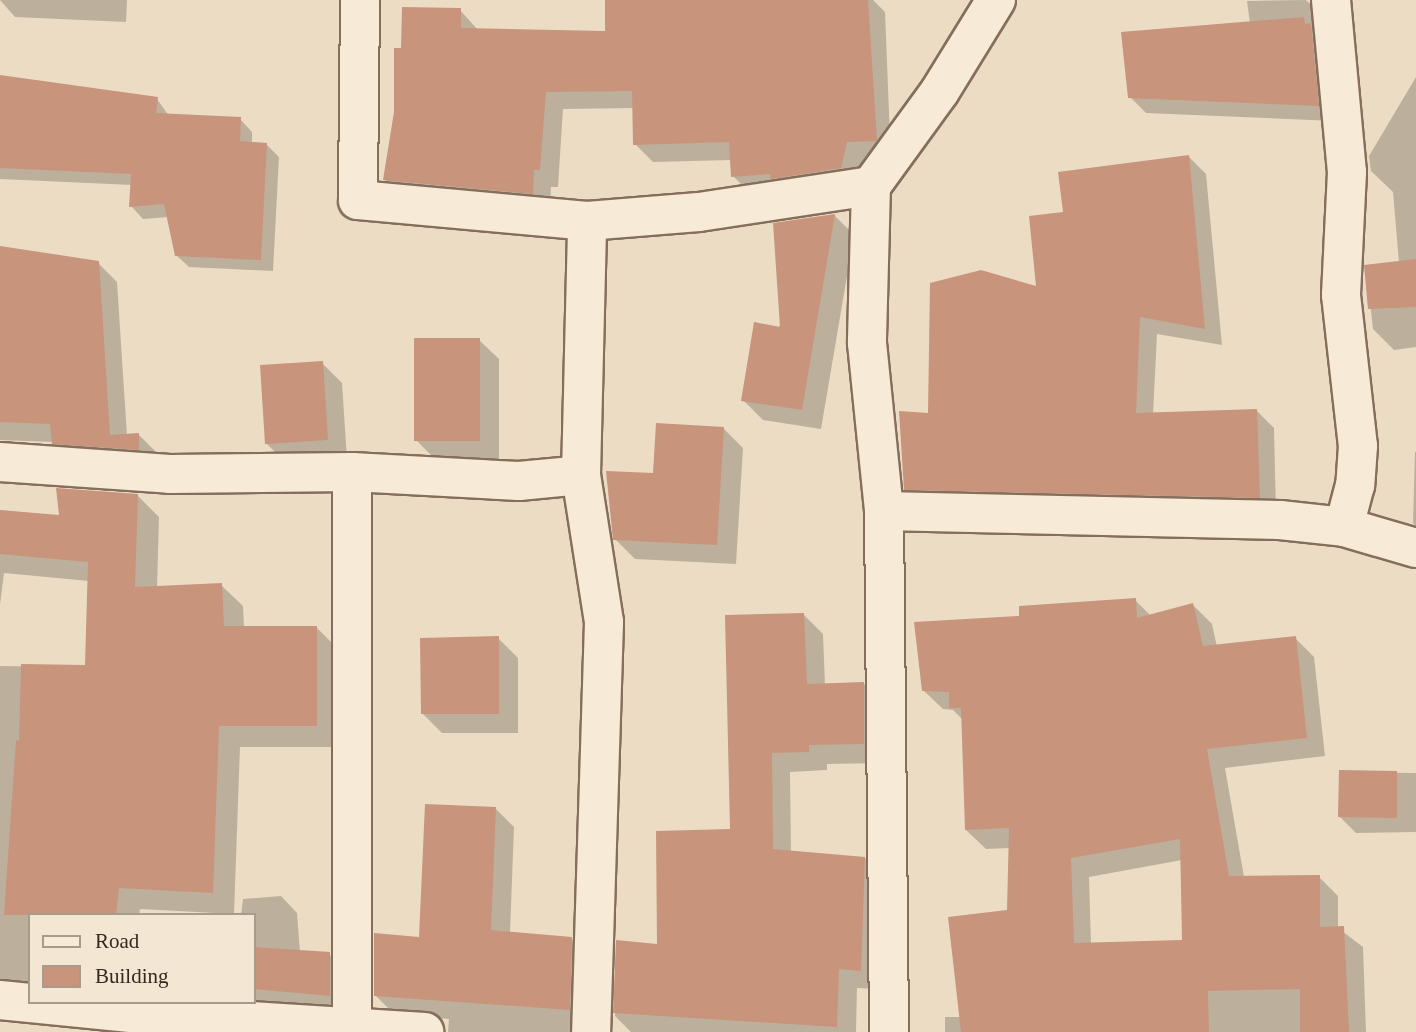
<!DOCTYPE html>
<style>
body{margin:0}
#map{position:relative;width:1416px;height:1032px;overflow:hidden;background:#ecdcc4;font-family:Georgia,serif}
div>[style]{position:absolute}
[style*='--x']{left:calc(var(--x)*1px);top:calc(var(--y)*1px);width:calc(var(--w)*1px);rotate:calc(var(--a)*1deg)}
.shadow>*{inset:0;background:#0003}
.building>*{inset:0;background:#c8947c}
.roads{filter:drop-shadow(2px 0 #856e5b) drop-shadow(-2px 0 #856e5b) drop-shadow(0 2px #856e5b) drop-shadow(0 -2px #856e5b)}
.minor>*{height:38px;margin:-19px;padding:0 19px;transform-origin:19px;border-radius:19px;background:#f7ead7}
span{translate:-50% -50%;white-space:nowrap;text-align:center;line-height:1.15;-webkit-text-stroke:5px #f3e7d3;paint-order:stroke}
.legend{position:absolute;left:28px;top:913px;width:228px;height:91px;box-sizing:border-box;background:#f3e7d3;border:2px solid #a79b8b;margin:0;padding:9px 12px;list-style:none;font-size:21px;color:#36281f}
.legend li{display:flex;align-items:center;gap:14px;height:35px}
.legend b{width:35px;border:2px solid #a79b8b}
</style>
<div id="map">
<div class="shadow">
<i style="clip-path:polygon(0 0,127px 0,126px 22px,15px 17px)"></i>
<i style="clip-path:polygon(607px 0,873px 0,885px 12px,891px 162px,864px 159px,859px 186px,751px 194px,733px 176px,732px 160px,653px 162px,635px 144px,634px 108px,563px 109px,558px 187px,551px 187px,550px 211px,403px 198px,385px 180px,403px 49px,460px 10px,478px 30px,607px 33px)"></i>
<i style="clip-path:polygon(1306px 0,1317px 10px,1334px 121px,1146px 113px,1130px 97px,1250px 23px,1247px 1px)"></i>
<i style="clip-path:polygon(0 76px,157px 99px,169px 116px,240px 119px,252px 132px,252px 144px,266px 144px,279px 157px,273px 271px,189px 267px,176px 255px,169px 217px,143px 219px,131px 206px,132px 185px,0 179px)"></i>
<i style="clip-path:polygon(1416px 77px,1416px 347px,1394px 350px,1373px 329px,1366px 267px,1399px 263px,1393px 192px,1371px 171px,1369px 156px)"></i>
<i style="clip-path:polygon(1189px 157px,1206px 174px,1222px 345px,1157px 334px,1153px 415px,1257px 411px,1274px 428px,1276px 514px,923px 506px,906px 489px,929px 415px,1038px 289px,1065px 213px)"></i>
<i style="clip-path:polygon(834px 215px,854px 235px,821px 429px,763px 420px,743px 400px)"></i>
<i style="clip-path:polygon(0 248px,98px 263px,117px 282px,127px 436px,139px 435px,158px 454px,73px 462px,53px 442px,0 440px)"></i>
<i style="clip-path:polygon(479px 340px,499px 359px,499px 460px,436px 460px,416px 440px)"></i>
<i style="clip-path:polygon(322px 363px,342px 383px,347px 459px,286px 463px,266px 443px)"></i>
<i style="clip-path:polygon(723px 428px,743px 448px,736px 564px,635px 559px,615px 539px,655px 475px)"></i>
<i style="clip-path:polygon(1415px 452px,1416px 452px,1416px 526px,1413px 523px)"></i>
<i style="clip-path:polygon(137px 495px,159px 517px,157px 588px,221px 585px,243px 606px,244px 628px,317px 628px,339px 650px,339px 747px,240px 747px,234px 914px,140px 909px,139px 915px,30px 915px,30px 987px,0 984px,0 666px,87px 667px,89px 581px,4px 573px,0 605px,0 510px,61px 517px)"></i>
<i style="clip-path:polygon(evenodd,1135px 600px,1151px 616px,1193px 605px,1212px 624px,1217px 647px,1295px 638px,1314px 657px,1325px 756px,1225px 768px,1244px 877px,1319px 877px,1338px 896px,1338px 928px,1363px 947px,1366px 1032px,945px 1032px,945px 1017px,961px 1017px,1009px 911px,1010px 848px,986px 849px,966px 830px,963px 720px,953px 710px,943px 709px,923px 690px,1021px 618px,1135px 600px,1182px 860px,1184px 942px,1091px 944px,1089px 877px,1182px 860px)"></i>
<i style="clip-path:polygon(804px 615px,823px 634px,825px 685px,863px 683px,882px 703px,883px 763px,827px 764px,827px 770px,790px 772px,791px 852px,865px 858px,884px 878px,879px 989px,857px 988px,856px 1032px,631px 1032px,615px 1016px,617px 942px,659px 945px,731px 831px)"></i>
<i style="clip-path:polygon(498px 638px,518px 658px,518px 733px,442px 733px,422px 713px)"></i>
<i style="clip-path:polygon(1341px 772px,1416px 773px,1416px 832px,1356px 833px,1340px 817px)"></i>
<i style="clip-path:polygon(495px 808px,514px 827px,510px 933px,571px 938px,590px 957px,588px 1032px,448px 1032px,449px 1019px,395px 1015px,376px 996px,421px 939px)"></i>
<i style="clip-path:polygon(281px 896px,297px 913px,300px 952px,329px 954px,346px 971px,346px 1011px,254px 1002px,254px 915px,241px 915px,243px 899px)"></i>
</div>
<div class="building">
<i style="clip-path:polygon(605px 0,868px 0,877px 141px,847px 142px,841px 168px,771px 179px,770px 174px,731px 177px,729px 142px,633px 145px,632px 91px,546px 92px,540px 170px,534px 170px,533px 194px,383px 180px,394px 112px,394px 48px,401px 48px,402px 7px,461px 8px,461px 28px,605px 31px)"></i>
<i style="clip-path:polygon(1304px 17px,1305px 24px,1311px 23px,1319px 106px,1128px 98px,1121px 32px)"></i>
<i style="clip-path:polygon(0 75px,158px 97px,156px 113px,241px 117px,240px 141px,267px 143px,261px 260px,175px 256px,164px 204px,129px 207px,131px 174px,0 168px)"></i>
<i style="clip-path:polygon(1189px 155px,1205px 329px,1140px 317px,1136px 413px,1257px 409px,1260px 498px,904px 490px,899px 411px,928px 413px,930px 283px,981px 270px,1036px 286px,1029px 216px,1063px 212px,1058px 172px)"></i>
<i style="clip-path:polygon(835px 214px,802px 410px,741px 401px,754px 322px,780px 327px,773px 223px)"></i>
<i style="clip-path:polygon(0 246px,99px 261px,110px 435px,139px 433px,139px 450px,52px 444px,50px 424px,0 422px)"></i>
<i style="clip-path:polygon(1416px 259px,1416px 307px,1368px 309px,1364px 265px)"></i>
<i style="clip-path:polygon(414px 338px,480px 338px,480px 441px,414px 441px)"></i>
<i style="clip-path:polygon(323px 361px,328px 440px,265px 444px,260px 365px)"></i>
<i style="clip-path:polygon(656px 423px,724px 427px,717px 545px,613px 540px,606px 471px,653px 473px)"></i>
<i style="clip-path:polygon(56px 488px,138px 494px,135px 587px,222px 583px,224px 626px,317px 626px,317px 726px,219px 726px,213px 893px,119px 888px,116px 915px,4px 915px,16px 740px,19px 741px,21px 664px,85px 665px,88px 562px,0 554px,0 510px,59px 515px)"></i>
<i style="clip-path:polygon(evenodd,1136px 598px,1137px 618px,1193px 603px,1203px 646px,1296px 636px,1307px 738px,1207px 749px,1229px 876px,1320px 875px,1320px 927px,1344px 926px,1349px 1032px,1300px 1032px,1300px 989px,1208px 991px,1209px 1032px,961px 1032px,948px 917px,1007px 910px,1009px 828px,965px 830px,961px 708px,949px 708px,949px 692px,922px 691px,914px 622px,1019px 616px,1019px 606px,1136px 598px,1180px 839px,1182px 940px,1074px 943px,1071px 858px,1180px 839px)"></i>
<i style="clip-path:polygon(804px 613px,807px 684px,864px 682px,864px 744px,809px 745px,809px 752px,772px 753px,773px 849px,865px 857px,861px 971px,839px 969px,837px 1027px,613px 1013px,616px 940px,657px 944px,656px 831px,730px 829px,725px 615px)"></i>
<i style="clip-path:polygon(499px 636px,499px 714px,421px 714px,420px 638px)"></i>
<i style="clip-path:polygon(1339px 770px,1397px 771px,1397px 818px,1338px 817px)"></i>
<i style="clip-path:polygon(425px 804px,496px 807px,491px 930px,572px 937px,570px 1010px,374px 996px,374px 933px,419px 937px)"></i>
<i style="clip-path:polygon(254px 947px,330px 952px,330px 996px,254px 989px)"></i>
</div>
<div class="roads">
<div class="minor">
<i style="--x:360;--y:0;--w:200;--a:90.6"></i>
<i style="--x:358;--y:200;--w:230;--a:5.2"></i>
<i style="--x:1331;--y:0;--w:173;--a:84.7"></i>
<i style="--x:1347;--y:172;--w:123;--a:92.8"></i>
<i style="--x:1341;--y:295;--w:152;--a:83.6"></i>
<i style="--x:1358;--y:446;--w:39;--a:94"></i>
<i style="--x:1355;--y:485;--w:43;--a:104.7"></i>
<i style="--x:871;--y:186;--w:157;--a:91.5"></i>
<i style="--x:867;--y:343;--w:169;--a:84.2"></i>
<i style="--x:884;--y:511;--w:396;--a:1.3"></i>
<i style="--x:1280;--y:520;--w:64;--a:6.2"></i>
<i style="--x:1344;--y:527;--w:75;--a:16.3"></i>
<i style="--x:0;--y:462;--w:170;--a:4"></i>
<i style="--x:170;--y:474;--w:182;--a:-0.6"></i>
<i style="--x:352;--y:472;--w:167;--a:3.1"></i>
<i style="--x:519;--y:481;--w:62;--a:-5.5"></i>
<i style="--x:581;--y:475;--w:149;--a:81.1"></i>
<i style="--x:604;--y:622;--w:410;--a:91.8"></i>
<i style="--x:352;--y:472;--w:555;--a:90"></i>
<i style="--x:581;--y:475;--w:254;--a:-88.6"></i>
<i style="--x:587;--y:221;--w:112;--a:-4.6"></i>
<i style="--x:699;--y:212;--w:174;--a:-8.6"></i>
<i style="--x:871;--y:186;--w:117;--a:-54"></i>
<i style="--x:940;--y:91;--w:107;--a:-58.4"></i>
<i style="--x:884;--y:511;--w:521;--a:89.45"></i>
<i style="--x:0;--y:1000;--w:141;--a:5.7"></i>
<i style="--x:140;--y:1014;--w:285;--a:3.6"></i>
</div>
</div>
<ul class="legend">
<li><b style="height:9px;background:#f7ead7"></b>Road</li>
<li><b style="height:19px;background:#c8947c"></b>Building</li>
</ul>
</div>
